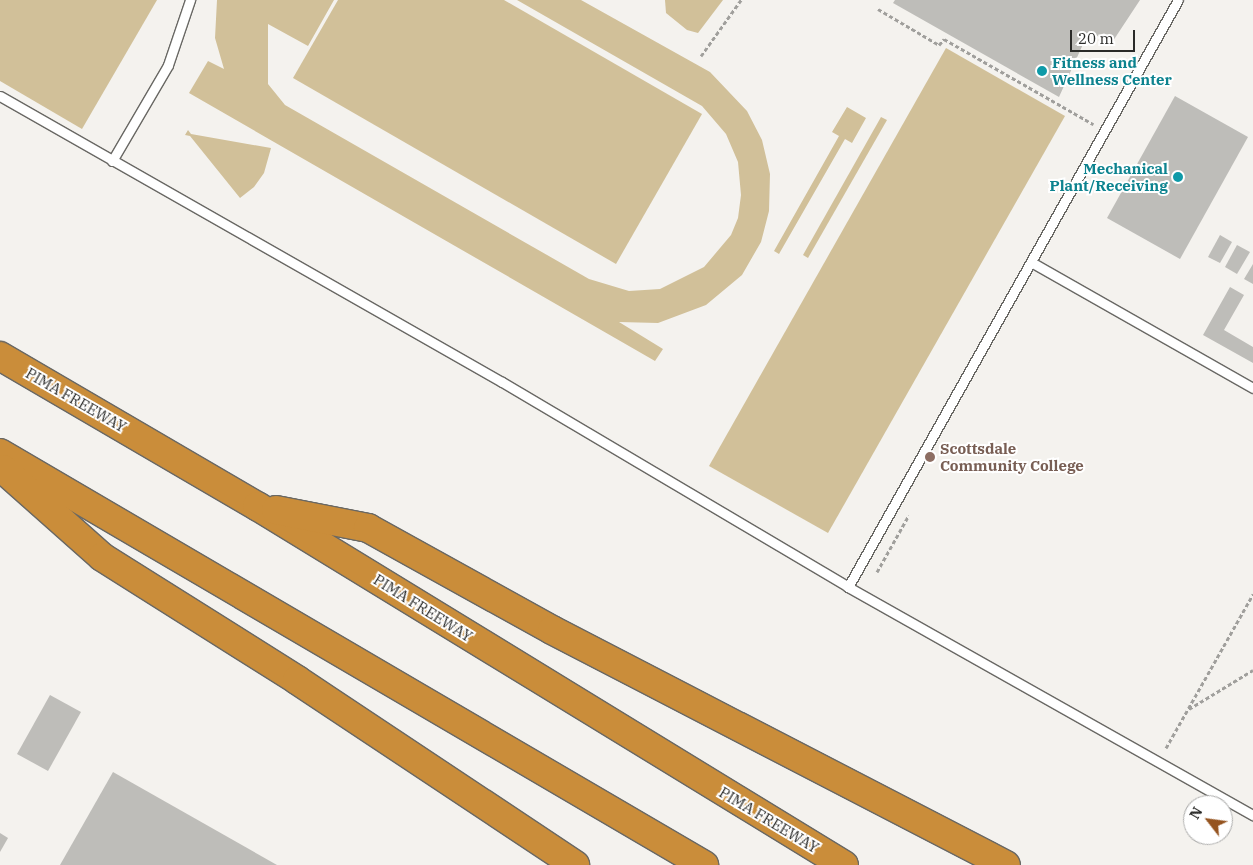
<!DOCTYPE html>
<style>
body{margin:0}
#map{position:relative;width:1253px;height:865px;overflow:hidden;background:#f4f2ee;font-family:"IBM Plex Serif",serif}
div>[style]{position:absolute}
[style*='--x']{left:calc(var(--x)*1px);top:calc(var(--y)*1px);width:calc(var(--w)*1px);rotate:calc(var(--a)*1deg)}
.green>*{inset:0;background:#d1c099}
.building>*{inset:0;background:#bebdb9}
.path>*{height:3px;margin-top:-1.5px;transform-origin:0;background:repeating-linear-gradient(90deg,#a09f9c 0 4px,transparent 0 6.5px)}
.roads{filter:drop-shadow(1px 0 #696864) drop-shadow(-1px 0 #696864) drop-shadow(0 1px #696864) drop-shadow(0 -1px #696864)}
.lane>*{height:9px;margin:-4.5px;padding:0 4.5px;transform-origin:4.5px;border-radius:4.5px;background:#fff}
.highway>*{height:28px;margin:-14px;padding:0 14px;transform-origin:14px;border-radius:14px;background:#ca8d3a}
.dots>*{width:14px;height:14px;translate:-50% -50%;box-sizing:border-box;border:2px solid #fff;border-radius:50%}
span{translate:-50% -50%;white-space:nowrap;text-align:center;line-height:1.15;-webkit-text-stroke:4px #fff;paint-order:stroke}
.culture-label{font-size:15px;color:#0d838f;font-weight:700}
.left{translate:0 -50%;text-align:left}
.right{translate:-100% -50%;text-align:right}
.street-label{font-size:15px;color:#2a2a28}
.education-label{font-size:15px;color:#785e54;font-weight:700}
.north{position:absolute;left:1183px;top:795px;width:50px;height:50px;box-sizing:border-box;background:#fff;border:1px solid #aaaaa9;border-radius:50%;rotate:300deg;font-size:14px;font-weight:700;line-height:20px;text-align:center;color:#2a2a28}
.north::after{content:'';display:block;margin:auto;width:18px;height:22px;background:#955420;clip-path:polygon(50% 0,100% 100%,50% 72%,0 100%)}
.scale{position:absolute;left:1070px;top:30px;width:65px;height:22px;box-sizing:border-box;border:2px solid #2a2a28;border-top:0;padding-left:6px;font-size:15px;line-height:18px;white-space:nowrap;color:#2a2a28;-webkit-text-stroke:4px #fff;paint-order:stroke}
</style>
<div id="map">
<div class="green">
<i style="clip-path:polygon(0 0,157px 0,82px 129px,0 81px)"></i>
<i style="clip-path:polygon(217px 0,334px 0,308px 46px,268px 24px,268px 84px,285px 105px,589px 279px,629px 291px,660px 289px,704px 267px,731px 235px,738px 218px,741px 195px,738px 162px,726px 134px,702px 106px,517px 0,581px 0,710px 72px,747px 111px,762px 140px,770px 174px,769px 211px,761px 242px,742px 275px,706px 305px,658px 323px,619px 322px,663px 349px,655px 361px,189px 93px,208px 61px,224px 69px,215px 38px)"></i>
<i style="clip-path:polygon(338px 0,504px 0,702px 114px,616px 264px,293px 78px)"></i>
<i style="clip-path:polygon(665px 0,723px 0,698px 33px,687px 30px,666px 13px)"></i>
<i style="clip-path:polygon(946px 48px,1065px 116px,828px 533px,709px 466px)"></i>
<i style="clip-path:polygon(847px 107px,866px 118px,852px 143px,845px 139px,779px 254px,774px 251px,839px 136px,832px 132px)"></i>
<i style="clip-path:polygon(881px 117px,887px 120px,808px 258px,803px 255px)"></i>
<i style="clip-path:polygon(188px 130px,191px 134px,271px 148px,264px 173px,254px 187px,240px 198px,190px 136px,185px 135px)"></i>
</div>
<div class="building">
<i style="clip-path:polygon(895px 0,1140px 0,1111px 44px,1089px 31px,1059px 97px,893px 3px)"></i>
<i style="clip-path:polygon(1175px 96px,1248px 137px,1180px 259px,1107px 218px)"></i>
<i style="clip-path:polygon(1220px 235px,1232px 242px,1220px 263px,1208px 257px)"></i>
<i style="clip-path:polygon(1237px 245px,1250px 252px,1237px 274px,1225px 267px)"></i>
<i style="clip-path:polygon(1253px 264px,1253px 284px,1244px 279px)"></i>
<i style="clip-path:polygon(1230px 287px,1244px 295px,1224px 330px,1253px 347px,1253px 363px,1203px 335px)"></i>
<i style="clip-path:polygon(50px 695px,81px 712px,48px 771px,17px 754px)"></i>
<i style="clip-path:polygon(113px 772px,277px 865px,60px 865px)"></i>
<i style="clip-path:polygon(0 833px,8px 838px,0 852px)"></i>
</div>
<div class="path">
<i style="--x:878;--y:9;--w:71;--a:30.5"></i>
<i style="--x:939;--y:45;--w:8;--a:-50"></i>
<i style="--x:944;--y:39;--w:172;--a:29.7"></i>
<i style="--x:701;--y:56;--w:69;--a:-54.5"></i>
<i style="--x:877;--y:572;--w:65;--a:-60.7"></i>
<i style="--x:1189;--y:709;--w:75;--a:-31.4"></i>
<i style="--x:1166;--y:748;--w:177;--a:-60.5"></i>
</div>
<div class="roads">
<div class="lane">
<i style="--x:0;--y:96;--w:578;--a:29.67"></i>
<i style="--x:502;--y:382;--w:402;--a:30.6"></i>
<i style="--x:848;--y:587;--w:465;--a:29.4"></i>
<i style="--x:112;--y:161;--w:111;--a:-59.7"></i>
<i style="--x:168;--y:65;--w:69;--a:-71.3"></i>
<i style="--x:1031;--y:262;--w:255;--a:29.6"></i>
<i style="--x:848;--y:587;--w:673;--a:-60.66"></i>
</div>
<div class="highway">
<i style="--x:0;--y:356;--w:298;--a:30.3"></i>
<i style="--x:257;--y:506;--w:688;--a:31.45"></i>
<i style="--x:0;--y:453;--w:816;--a:30.34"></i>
<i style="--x:3;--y:469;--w:132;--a:41.6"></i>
<i style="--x:102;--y:557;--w:231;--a:32.2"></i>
<i style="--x:297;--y:680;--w:334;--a:33.6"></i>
<i style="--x:276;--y:510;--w:94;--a:11.1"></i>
<i style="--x:368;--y:528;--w:210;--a:29"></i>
<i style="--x:552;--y:630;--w:511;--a:27.37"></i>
</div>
</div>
<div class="dots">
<i style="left:1042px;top:71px;background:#0f9aa8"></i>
<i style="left:1178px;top:177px;background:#0f9aa8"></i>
<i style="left:930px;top:457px;background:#8d6e63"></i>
</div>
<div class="culture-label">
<span class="left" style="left:1052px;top:71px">Fitness and<br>Wellness Center</span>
<span class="right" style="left:1168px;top:177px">Mechanical<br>Plant/Receiving</span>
</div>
<div class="street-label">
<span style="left:76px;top:400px;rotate:30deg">PIMA FREEWAY</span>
<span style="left:423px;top:608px;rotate:32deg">PIMA FREEWAY</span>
<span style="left:769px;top:820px;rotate:31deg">PIMA FREEWAY</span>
</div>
<div class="education-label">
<span class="left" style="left:940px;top:457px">Scottsdale<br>Community College</span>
</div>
<div class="north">N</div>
<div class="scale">20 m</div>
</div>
